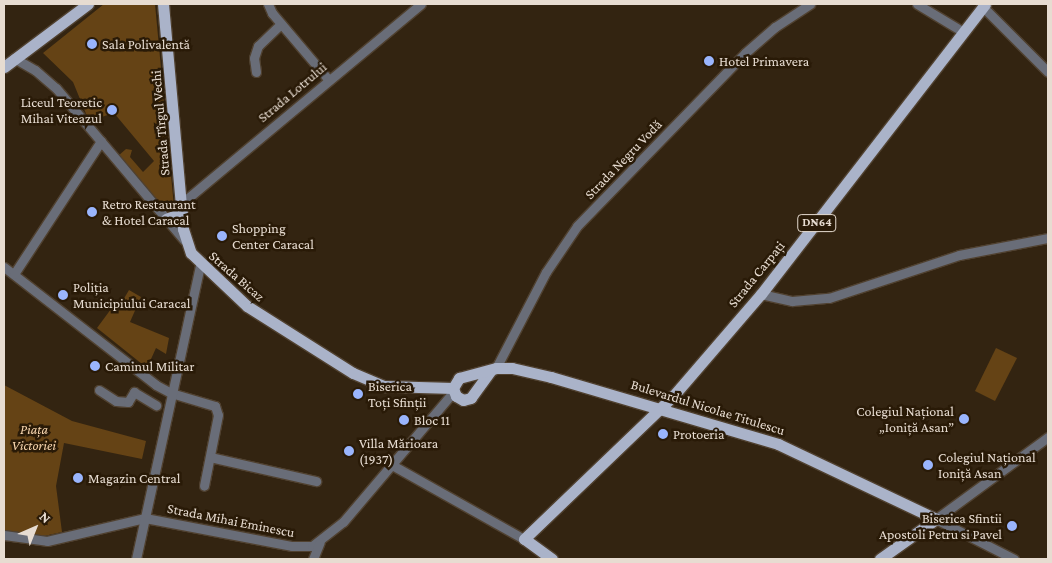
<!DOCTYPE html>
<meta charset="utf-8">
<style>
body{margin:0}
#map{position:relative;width:1052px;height:563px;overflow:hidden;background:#332411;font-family:"Crimson Pro",serif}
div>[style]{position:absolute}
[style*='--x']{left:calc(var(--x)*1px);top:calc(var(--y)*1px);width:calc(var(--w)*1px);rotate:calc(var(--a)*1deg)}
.green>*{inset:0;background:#654315}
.roads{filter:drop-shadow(1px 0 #504130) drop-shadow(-1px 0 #504130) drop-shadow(0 1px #504130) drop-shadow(0 -1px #504130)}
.minor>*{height:9px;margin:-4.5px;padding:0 4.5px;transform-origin:4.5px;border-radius:4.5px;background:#696d78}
.major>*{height:11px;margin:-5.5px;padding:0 5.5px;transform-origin:5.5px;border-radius:5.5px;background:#aab3c9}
.dots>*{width:14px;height:14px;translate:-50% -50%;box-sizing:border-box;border:2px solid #291a07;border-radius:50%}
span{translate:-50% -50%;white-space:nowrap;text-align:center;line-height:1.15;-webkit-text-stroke:5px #291a07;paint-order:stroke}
.shield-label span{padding:1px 4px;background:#291a07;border:1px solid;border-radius:4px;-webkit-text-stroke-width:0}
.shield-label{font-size:12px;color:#e7dcd1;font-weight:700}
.poi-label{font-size:14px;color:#e7dcd1}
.left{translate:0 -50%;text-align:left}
.right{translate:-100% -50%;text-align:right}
.street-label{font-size:14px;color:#e7dcd1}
.park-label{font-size:14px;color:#f7d5ae;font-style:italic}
.frame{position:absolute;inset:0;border:5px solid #e7dcd1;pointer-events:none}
.north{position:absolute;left:10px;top:503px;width:50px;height:50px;-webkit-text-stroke:4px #291a07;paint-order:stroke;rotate:44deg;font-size:14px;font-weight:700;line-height:20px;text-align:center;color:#e7dcd1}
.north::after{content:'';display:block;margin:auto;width:18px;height:22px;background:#e7dcd1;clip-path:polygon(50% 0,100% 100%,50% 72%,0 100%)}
</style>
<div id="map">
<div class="green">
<i style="clip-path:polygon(104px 4px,155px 4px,174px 207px,166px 212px,118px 156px,126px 149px,132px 150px,130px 157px,143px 172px,154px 161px,114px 113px,89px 121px,73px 82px,43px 53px)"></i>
<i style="clip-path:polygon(129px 290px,141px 297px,130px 322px,169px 338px,166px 354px,156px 348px,147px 368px,97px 328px,111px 309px,116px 312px)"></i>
<i style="clip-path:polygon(996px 348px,1017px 358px,995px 401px,975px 391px)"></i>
<i style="clip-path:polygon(4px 385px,72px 421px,146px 441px,142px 459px,64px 443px,56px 486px,62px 532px,44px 536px,4px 531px)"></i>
</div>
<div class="roads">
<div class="minor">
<i style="--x:268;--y:4;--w:10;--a:66"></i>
<i style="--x:272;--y:13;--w:87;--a:49.7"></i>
<i style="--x:917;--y:4;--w:52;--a:31"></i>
<i style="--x:982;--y:6;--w:93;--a:45"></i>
<i style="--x:14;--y:58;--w:24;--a:30"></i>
<i style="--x:35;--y:70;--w:28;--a:41"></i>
<i style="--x:56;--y:88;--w:199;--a:49.9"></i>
<i style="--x:256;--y:72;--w:14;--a:-98"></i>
<i style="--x:254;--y:58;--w:13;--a:-72"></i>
<i style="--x:258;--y:46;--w:32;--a:-44"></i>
<i style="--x:182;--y:203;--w:311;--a:-39.8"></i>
<i style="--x:4;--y:267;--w:192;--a:37.8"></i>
<i style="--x:156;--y:385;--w:17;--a:28"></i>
<i style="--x:171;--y:393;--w:46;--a:16.5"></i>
<i style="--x:215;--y:406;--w:9;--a:72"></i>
<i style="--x:218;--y:415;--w:72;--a:101.2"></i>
<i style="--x:14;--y:274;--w:159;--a:-56.8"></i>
<i style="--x:761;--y:294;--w:32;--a:13"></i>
<i style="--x:792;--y:301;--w:37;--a:-5"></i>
<i style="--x:829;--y:298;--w:137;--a:-18.3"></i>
<i style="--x:959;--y:255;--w:91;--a:-10.8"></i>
<i style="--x:496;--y:368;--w:108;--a:-62.5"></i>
<i style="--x:546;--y:272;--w:55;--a:-56"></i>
<i style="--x:577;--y:226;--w:241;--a:-45.8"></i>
<i style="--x:745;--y:53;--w:40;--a:-41"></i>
<i style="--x:775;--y:27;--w:42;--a:-33.3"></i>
<i style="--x:99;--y:390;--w:20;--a:33"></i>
<i style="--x:116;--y:401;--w:12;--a:5"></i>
<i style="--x:128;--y:402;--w:12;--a:-59"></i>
<i style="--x:134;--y:392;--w:26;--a:31"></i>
<i style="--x:210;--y:457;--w:109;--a:12.8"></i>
<i style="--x:392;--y:465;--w:151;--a:29.3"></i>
<i style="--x:4;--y:535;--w:43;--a:7.9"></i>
<i style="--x:47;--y:541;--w:101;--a:-13.2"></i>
<i style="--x:145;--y:518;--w:150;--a:10.8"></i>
<i style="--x:292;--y:546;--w:20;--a:0"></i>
<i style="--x:312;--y:546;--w:39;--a:-38"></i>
<i style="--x:343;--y:522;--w:172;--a:-49.7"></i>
<i style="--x:136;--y:559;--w:300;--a:-77.7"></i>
<i style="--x:313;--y:559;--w:18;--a:-68"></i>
<i style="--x:1014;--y:559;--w:88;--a:-152.9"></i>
<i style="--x:936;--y:519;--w:139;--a:-36.2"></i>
</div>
<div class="major">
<i style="--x:163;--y:4;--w:226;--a:84.9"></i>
<i style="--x:183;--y:229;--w:25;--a:72"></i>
<i style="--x:191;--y:253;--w:77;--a:43.4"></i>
<i style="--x:247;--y:306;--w:125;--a:32.3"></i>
<i style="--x:353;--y:373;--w:34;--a:23"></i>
<i style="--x:384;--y:386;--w:69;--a:1.7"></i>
<i style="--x:4;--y:67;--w:105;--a:-36.9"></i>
<i style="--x:166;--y:219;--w:17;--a:-21"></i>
<i style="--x:491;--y:370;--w:34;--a:126"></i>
<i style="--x:471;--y:398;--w:8;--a:166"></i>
<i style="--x:463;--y:400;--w:8;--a:-150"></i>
<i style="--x:456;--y:396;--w:9;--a:-111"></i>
<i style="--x:453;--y:388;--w:12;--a:-59"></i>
<i style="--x:459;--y:378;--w:38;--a:-15"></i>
<i style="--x:496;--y:368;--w:16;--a:0"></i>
<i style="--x:512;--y:368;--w:40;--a:13"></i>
<i style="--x:551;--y:377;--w:237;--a:16.4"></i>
<i style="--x:778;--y:444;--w:175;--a:25.4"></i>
<i style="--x:936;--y:519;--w:69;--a:144.5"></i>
<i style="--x:552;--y:559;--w:34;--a:-144"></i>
<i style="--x:524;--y:539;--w:208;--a:-43.8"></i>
<i style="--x:674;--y:395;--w:133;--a:-49.3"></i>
<i style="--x:761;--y:294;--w:366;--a:-52.3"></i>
</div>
</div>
<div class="dots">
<i style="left:92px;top:44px;background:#9ab5fd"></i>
<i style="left:709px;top:61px;background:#9ab5fd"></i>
<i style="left:112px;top:110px;background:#9ab5fd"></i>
<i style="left:92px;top:212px;background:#9ab5fd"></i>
<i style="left:222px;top:236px;background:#9ab5fd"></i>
<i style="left:63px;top:295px;background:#9ab5fd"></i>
<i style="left:95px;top:366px;background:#9ab5fd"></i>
<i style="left:358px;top:394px;background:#9ab5fd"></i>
<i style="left:964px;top:419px;background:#9ab5fd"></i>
<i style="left:404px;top:420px;background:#9ab5fd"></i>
<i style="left:663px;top:434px;background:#9ab5fd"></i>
<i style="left:349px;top:451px;background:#9ab5fd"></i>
<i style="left:928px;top:465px;background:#9ab5fd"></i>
<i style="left:78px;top:478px;background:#9ab5fd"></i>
<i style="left:1012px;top:526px;background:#9ab5fd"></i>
</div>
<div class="shield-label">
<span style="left:817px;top:223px">DN64</span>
</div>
<div class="poi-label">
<span class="left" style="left:102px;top:44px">Sala Polivalentă</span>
<span class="left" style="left:719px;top:61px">Hotel Primavera</span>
<span class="right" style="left:102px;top:110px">Liceul Teoretic<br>Mihai Viteazul</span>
<span class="left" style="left:102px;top:212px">Retro Restaurant<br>&amp; Hotel Caracal</span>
<span class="left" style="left:232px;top:236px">Shopping<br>Center Caracal</span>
<span class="left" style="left:73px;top:295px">Poliția<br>Municipiului Caracal</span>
<span class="left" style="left:105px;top:366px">Caminul Militar</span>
<span class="left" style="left:368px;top:394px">Biserica<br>Toți Sfinții</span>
<span class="right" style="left:954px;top:419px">Colegiul Național<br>„Ioniță Asan”</span>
<span class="left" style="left:414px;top:420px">Bloc 11</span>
<span class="left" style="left:673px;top:434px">Protoeria</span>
<span class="left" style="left:359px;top:451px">Villa Mărioara<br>(1937)</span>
<span class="left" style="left:938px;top:465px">Colegiul Național<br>Ioniță Asan</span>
<span class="left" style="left:88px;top:478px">Magazin Central</span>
<span class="right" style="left:1002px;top:526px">Biserica Sfintii<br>Apostoli Petru si Pavel</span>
</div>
<div class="street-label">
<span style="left:292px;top:92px;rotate:-40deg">Strada Lotrului</span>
<span style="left:160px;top:123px;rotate:-95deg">Strada Tîrgul Vechi</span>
<span style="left:623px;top:159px;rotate:-46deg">Strada Negru Vodă</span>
<span style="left:756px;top:274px;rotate:-51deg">Strada Carpați</span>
<span style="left:237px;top:276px;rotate:41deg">Strada Bicaz</span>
<span style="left:708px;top:407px;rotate:17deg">Bulevardul Nicolae Titulescu</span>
<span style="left:231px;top:520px;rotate:11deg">Strada Mihai Eminescu</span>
</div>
<div class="park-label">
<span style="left:34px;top:437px">Piața<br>Victoriei</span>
</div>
<div class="frame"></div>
<div class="north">N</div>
</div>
